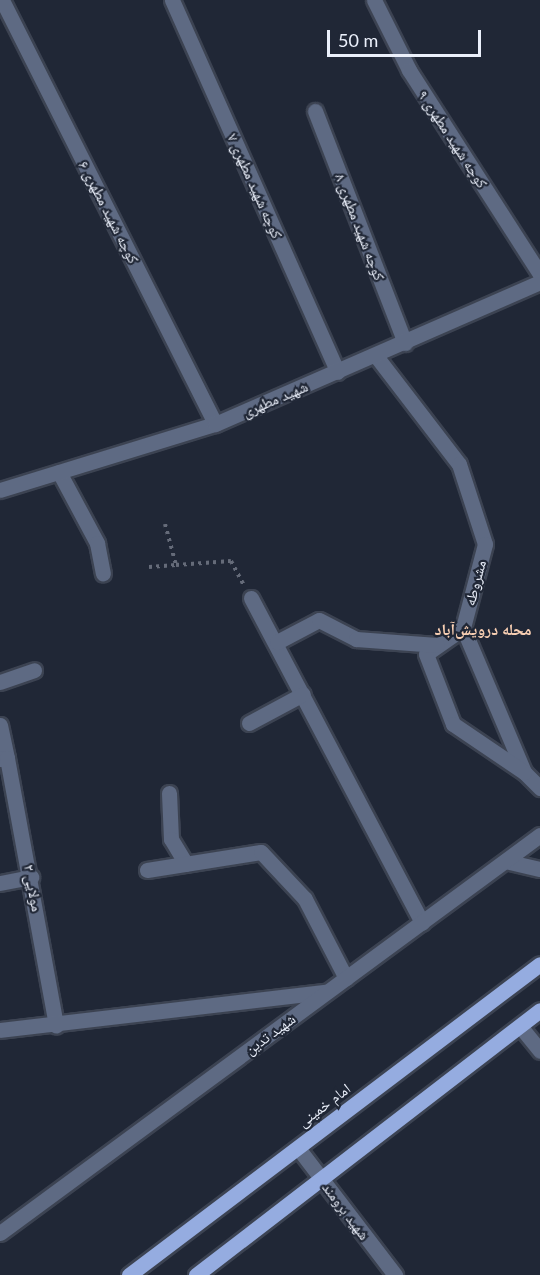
<!DOCTYPE html>
<meta charset="utf-8">
<style>
body{margin:0}
#map{position:relative;width:540px;height:1275px;overflow:hidden;background:#202736;font-family:Lato,"Noto Naskh Arabic",sans-serif}
div>[style]{position:absolute}
[style*='--x']{left:calc(var(--x)*1px);top:calc(var(--y)*1px);width:calc(var(--w)*1px);rotate:calc(var(--a)*1deg)}
.path>*{height:4px;margin-top:-2px;transform-origin:0;background:repeating-linear-gradient(90deg,#656b79 0 3px,transparent 0 7.5px)}
.roads{filter:drop-shadow(2px 0 #3c4352) drop-shadow(-2px 0 #3c4352) drop-shadow(0 2px #3c4352) drop-shadow(0 -2px #3c4352)}
.minor>*{height:15px;margin:-7.5px;padding:0 7.5px;transform-origin:7.5px;border-radius:7.5px;background:#5e6a83}
.major>*{height:15px;margin:-7.5px;padding:0 7.5px;transform-origin:7.5px;border-radius:7.5px;background:#95ace0}
span{translate:-50% -50%;white-space:nowrap;text-align:center;line-height:1.15;-webkit-text-stroke:4.5px #202736;paint-order:stroke}
.street-label{font-size:15px;color:#ebf0fb}
.neighbourhood-label{font-size:16px;color:#f8cfb3;font-weight:700}
.scale{position:absolute;left:327px;top:30px;width:154px;height:27px;box-sizing:border-box;border:3px solid #ebf0fb;border-top:0;padding-left:8px;font-size:18px;line-height:21px;white-space:nowrap;color:#ebf0fb;-webkit-text-stroke:4px #202736;paint-order:stroke}
</style>
<div id="map">
<div class="path">
<i style="--x:165;--y:524;--w:42;--a:75"></i>
<i style="--x:176;--y:565;--w:55;--a:-4.2"></i>
<i style="--x:231;--y:561;--w:26;--a:62"></i>
<i style="--x:149;--y:567;--w:27;--a:-4"></i>
</div>
<div class="roads">
<div class="minor">
<i style="--x:2;--y:0;--w:474;--a:63.3"></i>
<i style="--x:172;--y:0;--w:407;--a:66"></i>
<i style="--x:374;--y:0;--w:78;--a:63.4"></i>
<i style="--x:409;--y:70;--w:242;--a:57.3"></i>
<i style="--x:315;--y:111;--w:249;--a:68.8"></i>
<i style="--x:376;--y:356;--w:136;--a:52.5"></i>
<i style="--x:459;--y:464;--w:84;--a:72"></i>
<i style="--x:485;--y:544;--w:87;--a:104.7"></i>
<i style="--x:463;--y:628;--w:156;--a:67"></i>
<i style="--x:524;--y:772;--w:23;--a:45"></i>
<i style="--x:59;--y:472;--w:81;--a:61.8"></i>
<i style="--x:97;--y:543;--w:31;--a:79"></i>
<i style="--x:0;--y:490;--w:225;--a:-17.1"></i>
<i style="--x:215;--y:424;--w:355;--a:-23.6"></i>
<i style="--x:251;--y:598;--w:367;--a:62.2"></i>
<i style="--x:463;--y:628;--w:45;--a:144.9"></i>
<i style="--x:426;--y:654;--w:75;--a:68.9"></i>
<i style="--x:453;--y:724;--w:86;--a:34.1"></i>
<i style="--x:277;--y:642;--w:47;--a:-27.6"></i>
<i style="--x:319;--y:620;--w:42;--a:27.2"></i>
<i style="--x:356;--y:639;--w:81;--a:4.2"></i>
<i style="--x:0;--y:682;--w:36;--a:-19"></i>
<i style="--x:249;--y:723;--w:61;--a:-28.2"></i>
<i style="--x:0;--y:725;--w:34;--a:78"></i>
<i style="--x:0;--y:759;--w:7;--a:-8"></i>
<i style="--x:7;--y:758;--w:272;--a:79.6"></i>
<i style="--x:169;--y:793;--w:46;--a:87.5"></i>
<i style="--x:171;--y:839;--w:29;--a:59"></i>
<i style="--x:505;--y:861;--w:36;--a:13"></i>
<i style="--x:147;--y:870;--w:115;--a:-9"></i>
<i style="--x:261;--y:852;--w:64;--a:46.9"></i>
<i style="--x:305;--y:899;--w:89;--a:62.6"></i>
<i style="--x:0;--y:883;--w:32;--a:-11"></i>
<i style="--x:520;--y:1026;--w:32;--a:51"></i>
<i style="--x:0;--y:1030;--w:327;--a:-6.7"></i>
<i style="--x:298;--y:1148;--w:160;--a:52.6"></i>
<i style="--x:0;--y:1233;--w:671;--a:-36.39"></i>
</div>
<div class="major">
<i style="--x:129;--y:1275;--w:515;--a:-37.11"></i>
<i style="--x:196;--y:1275;--w:434;--a:-37.6"></i>
</div>
</div>
<div class="street-label">
<span style="left:453px;top:139px;rotate:57deg">کوچه شهید مطهری ۹</span>
<span style="left:255px;top:186px;rotate:66deg">کوچه شهید مطهری ۷</span>
<span style="left:109px;top:212px;rotate:63deg">کوچه شهید مطهری ۶</span>
<span style="left:360px;top:227px;rotate:69deg">کوچه شهید مطهری ۸</span>
<span style="left:275px;top:399px;rotate:-23deg">شهید مطهری</span>
<span style="left:475px;top:583px;rotate:-75deg">مشروطه</span>
<span style="left:33px;top:888px;rotate:79deg">مولایی ۲</span>
<span style="left:270px;top:1034px;rotate:-36deg">شهید تدین</span>
<span style="left:324px;top:1105px;rotate:-37deg">امام خمینی</span>
<span style="left:346px;top:1211px;rotate:53deg">شهید برومند</span>
</div>
<div class="neighbourhood-label">
<span style="left:483px;top:629px">محله درویش‌آباد</span>
</div>
<div class="scale">50 m</div>
</div>
